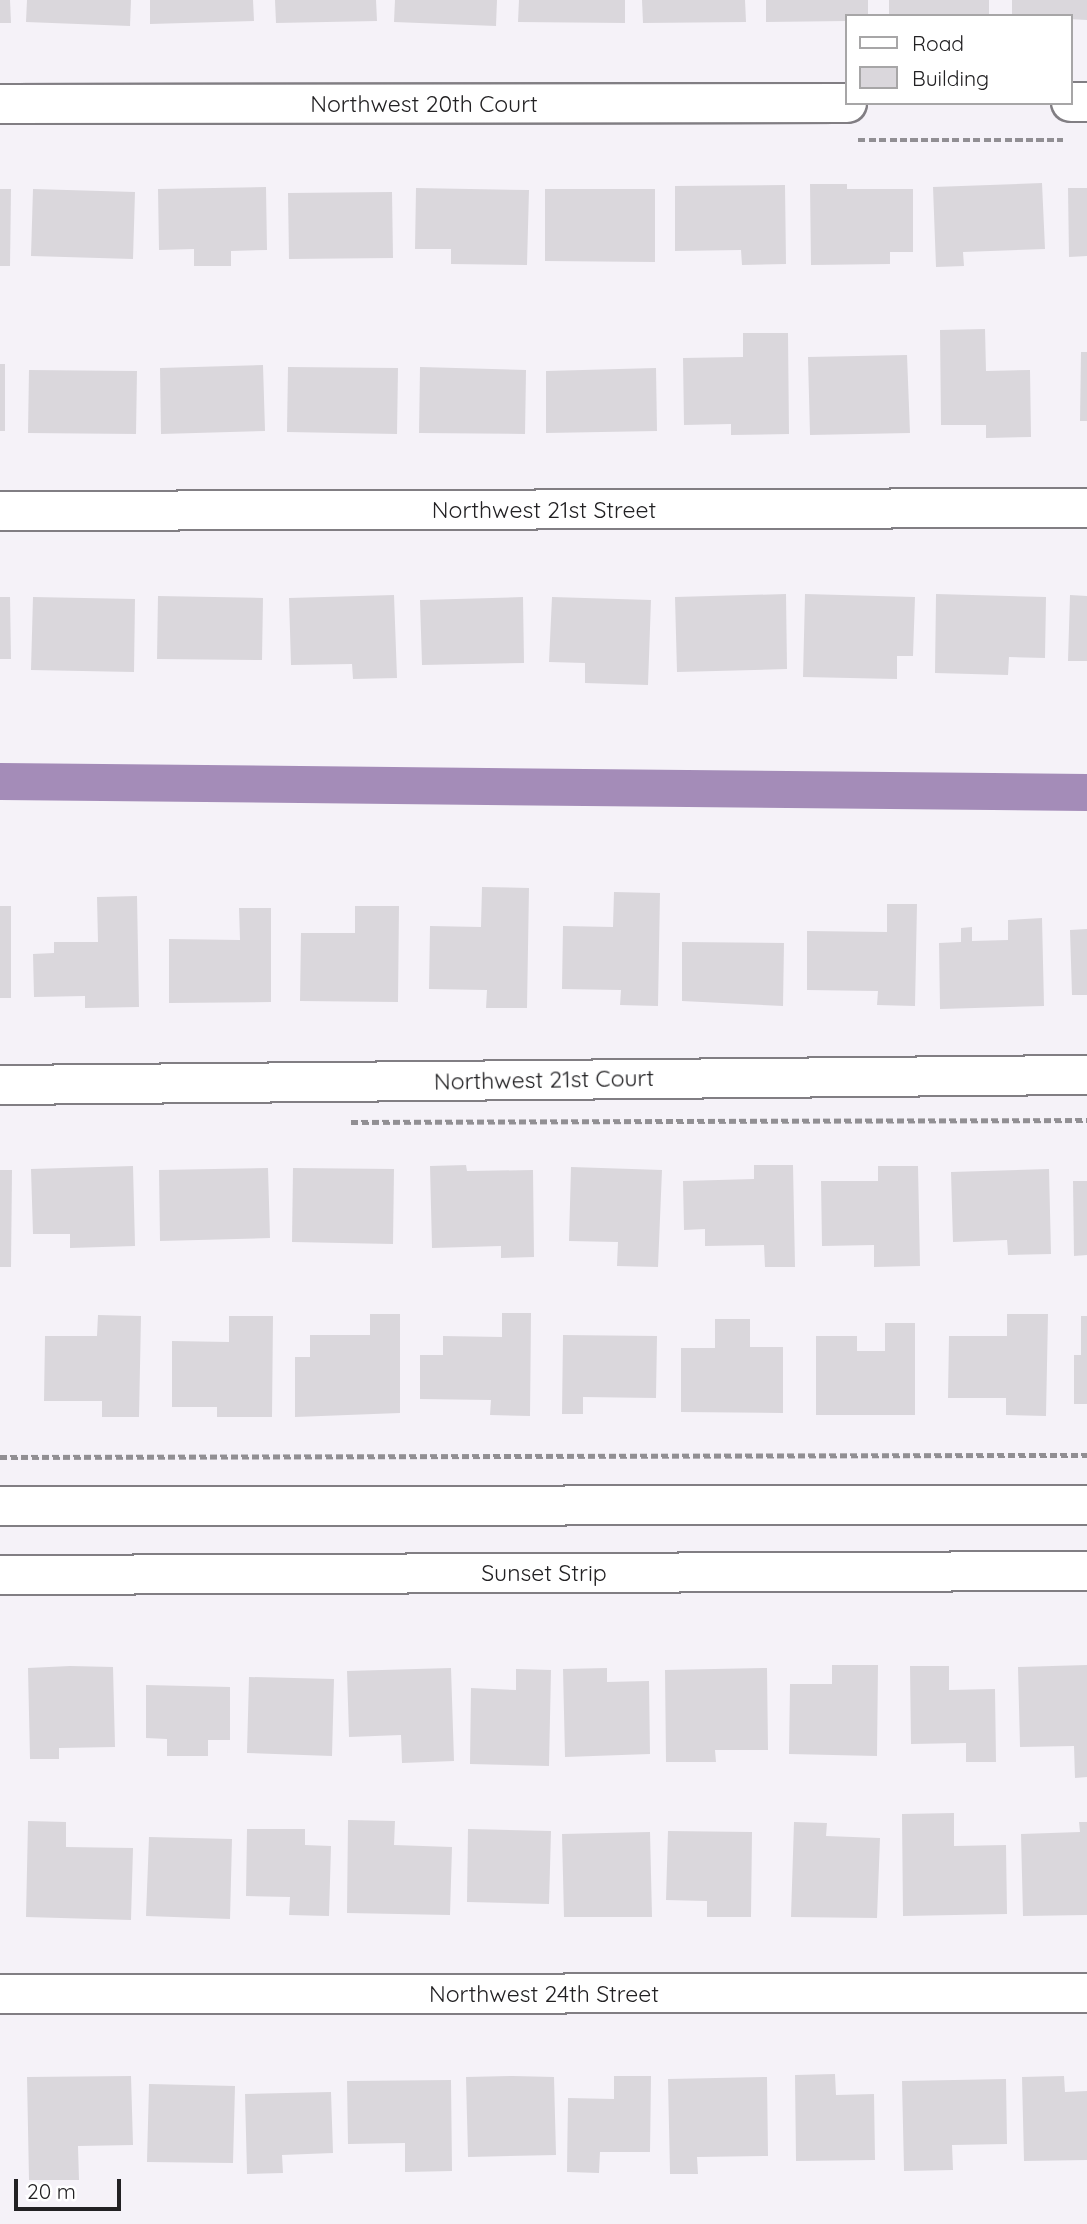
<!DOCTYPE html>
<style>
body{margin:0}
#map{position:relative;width:1087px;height:2224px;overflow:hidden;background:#f5f2f8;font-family:Quicksand,sans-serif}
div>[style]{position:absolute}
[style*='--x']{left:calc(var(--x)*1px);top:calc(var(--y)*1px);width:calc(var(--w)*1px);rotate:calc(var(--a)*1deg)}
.canal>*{height:37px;margin:-18.5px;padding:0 18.5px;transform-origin:18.5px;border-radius:18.5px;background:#a48cb8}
.building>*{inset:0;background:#dad7dc}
.path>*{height:4.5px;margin-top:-2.25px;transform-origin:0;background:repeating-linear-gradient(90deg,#918f93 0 7px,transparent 0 10.5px)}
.roads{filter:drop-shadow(2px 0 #817e83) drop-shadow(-2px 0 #817e83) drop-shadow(0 2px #817e83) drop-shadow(0 -2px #817e83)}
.minor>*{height:38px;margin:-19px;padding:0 19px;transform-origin:19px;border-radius:19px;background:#fff}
.tertiary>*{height:38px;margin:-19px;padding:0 19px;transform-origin:19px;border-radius:19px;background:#fff}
span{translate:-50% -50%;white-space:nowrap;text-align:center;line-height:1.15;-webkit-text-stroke:5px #fff;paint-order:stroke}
.street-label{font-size:23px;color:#222123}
.legend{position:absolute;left:845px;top:14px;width:228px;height:91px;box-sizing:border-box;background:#fff;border:2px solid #a7a6a7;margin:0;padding:9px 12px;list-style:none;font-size:21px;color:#222123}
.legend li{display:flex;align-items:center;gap:14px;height:35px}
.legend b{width:35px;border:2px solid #a7a6a7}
.scale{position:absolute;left:14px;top:2179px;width:107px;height:32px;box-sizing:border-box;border:4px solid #222123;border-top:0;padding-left:9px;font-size:21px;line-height:24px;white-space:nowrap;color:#222123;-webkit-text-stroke:5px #fff;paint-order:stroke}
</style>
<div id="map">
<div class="canal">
<i style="--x:0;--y:781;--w:1087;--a:0.58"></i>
</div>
<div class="building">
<i style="clip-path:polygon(0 0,10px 0,11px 23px,0 23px)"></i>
<i style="clip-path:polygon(27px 0,131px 0,130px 26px,26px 22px)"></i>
<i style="clip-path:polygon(150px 0,253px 0,254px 21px,150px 24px)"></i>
<i style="clip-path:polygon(275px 0,376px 0,377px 21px,276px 23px)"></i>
<i style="clip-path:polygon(395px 0,497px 0,496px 26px,394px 22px)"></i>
<i style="clip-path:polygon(519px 0,625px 0,625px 23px,518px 22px)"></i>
<i style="clip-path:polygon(642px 0,745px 0,746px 22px,643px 23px)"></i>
<i style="clip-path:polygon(766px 0,868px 0,868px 16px,847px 16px,847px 21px,766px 22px)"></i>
<i style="clip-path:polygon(889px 0,989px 0,989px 16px,889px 16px)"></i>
<i style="clip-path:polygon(1012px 0,1087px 0,1087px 20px,1012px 16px)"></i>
<i style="clip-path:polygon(1042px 183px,1045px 249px,963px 252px,964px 266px,936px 267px,933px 187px)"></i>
<i style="clip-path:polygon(810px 184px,847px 184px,847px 189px,913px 189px,913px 252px,890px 252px,890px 264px,811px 265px)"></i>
<i style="clip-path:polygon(785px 185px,786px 264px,742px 265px,741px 250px,675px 251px,675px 186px)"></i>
<i style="clip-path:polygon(266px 187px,267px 250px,231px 251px,231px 266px,194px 266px,194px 249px,159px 250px,158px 189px)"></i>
<i style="clip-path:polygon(416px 188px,529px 190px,527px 265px,451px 264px,451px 249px,415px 249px)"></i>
<i style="clip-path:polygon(1068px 188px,1087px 188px,1087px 256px,1069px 257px)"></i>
<i style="clip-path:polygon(0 189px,11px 189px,10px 266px,0 266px)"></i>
<i style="clip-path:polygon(33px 189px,135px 192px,133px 259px,31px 256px)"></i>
<i style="clip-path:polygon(545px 189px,655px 189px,655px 262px,545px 261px)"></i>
<i style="clip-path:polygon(392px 192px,393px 258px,289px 259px,288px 193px)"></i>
<i style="clip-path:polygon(985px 329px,986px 371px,1030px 370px,1031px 437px,986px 438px,986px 425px,941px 425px,940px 330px)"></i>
<i style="clip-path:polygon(743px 333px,788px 333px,789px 434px,731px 435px,731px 424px,684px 425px,683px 358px,743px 357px)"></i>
<i style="clip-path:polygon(1081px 352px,1087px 352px,1087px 421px,1080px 421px)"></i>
<i style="clip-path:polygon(907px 355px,910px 433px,810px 435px,808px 357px)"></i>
<i style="clip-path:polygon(0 364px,5px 364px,5px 431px,0 431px)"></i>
<i style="clip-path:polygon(263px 365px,265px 431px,161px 434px,160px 368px)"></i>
<i style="clip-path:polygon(288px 367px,398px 368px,397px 434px,287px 432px)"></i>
<i style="clip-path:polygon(420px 367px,526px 370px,525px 434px,419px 433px)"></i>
<i style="clip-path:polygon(656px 368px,657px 431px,546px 433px,546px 371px)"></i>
<i style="clip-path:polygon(29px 370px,137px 371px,136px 434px,28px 433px)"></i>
<i style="clip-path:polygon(786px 594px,787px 669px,677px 672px,675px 597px)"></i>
<i style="clip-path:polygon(805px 594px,915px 597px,913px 656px,897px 656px,897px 679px,803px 677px)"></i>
<i style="clip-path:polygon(936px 594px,1046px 597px,1045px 658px,1009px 657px,1008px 675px,935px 673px)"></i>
<i style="clip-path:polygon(394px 595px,397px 678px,353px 679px,352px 664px,291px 665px,289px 598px)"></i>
<i style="clip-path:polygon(1070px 595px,1087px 596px,1087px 661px,1068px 661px)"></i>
<i style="clip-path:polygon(158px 596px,263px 598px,262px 660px,157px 659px)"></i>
<i style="clip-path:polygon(0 597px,10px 597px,11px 659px,0 659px)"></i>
<i style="clip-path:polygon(33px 597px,135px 599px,134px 672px,31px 670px)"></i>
<i style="clip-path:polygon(523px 597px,524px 663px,422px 665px,420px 600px)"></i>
<i style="clip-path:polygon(552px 597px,651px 600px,648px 685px,585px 683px,585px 663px,549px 662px)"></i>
<i style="clip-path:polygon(482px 887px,529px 888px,527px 1008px,486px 1008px,487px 990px,429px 989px,430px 926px,481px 927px)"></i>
<i style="clip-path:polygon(614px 892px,660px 893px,658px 1006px,620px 1005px,621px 990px,562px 989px,563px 926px,613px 927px)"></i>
<i style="clip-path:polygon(137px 896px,139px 1007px,85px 1008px,85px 996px,34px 997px,33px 954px,54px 953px,54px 942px,98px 942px,97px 897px)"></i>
<i style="clip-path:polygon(887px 904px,917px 904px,915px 1006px,877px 1005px,878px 991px,807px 990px,807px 931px,887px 932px)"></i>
<i style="clip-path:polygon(0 906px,11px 906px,11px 998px,0 998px)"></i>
<i style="clip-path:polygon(355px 906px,399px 906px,398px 1002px,300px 1001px,301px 933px,355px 933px)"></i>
<i style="clip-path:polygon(239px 908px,271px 908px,271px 1002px,169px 1003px,169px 939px,240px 940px)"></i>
<i style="clip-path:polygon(1042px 918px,1044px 1006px,940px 1009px,939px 943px,961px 942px,961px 928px,972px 927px,972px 941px,1008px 940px,1008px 920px)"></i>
<i style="clip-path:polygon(1087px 929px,1087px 995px,1072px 995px,1070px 930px)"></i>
<i style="clip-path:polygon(682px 942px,784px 943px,783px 1006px,682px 1001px)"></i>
<i style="clip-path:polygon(466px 1165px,467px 1171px,533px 1170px,534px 1257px,501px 1258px,501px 1246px,432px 1248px,430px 1166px)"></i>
<i style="clip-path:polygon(754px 1165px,793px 1165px,795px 1267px,765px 1267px,764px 1245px,705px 1246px,705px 1229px,684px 1230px,683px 1181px,754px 1179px)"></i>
<i style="clip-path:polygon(133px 1166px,135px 1246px,70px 1248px,70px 1234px,33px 1234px,31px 1169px)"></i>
<i style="clip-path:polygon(878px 1166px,918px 1166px,920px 1266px,874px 1267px,874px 1245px,822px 1246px,821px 1181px,878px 1181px)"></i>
<i style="clip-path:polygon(571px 1167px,662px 1170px,658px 1267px,617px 1266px,618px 1242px,569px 1241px)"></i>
<i style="clip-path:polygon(268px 1168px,270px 1238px,160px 1241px,159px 1170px)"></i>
<i style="clip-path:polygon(293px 1168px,394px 1169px,393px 1244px,292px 1242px)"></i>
<i style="clip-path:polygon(1049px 1169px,1051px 1254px,1008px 1255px,1007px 1240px,953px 1242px,951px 1172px)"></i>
<i style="clip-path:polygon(0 1170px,12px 1170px,11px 1267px,0 1267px)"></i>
<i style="clip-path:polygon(1073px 1181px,1087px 1181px,1087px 1255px,1074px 1256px)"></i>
<i style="clip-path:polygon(502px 1313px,531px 1313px,530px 1416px,490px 1415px,491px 1400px,420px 1399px,420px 1355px,443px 1355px,443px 1336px,502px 1337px)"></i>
<i style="clip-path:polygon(370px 1314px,400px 1314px,400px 1413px,295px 1417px,295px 1357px,310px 1357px,310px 1335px,370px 1335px)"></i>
<i style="clip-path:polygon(1007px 1314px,1048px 1314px,1046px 1416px,1006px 1415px,1006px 1398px,948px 1398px,949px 1336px,1007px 1336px)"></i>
<i style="clip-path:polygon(98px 1315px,141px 1316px,139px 1417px,102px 1417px,102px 1401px,44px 1401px,45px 1336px,97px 1336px)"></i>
<i style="clip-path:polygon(229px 1316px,273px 1316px,272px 1417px,217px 1417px,217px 1407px,172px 1407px,172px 1341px,229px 1342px)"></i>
<i style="clip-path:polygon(1081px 1316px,1087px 1316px,1087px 1404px,1074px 1404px,1074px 1355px,1081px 1355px)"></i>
<i style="clip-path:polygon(715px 1319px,750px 1319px,750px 1347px,783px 1347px,783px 1413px,681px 1412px,681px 1348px,715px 1348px)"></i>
<i style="clip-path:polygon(885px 1323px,915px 1323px,915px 1415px,816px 1415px,816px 1336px,857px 1336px,857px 1351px,885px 1351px)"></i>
<i style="clip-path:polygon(563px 1335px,657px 1336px,656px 1398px,583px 1397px,583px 1414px,562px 1414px)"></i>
<i style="clip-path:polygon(832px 1665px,878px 1665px,877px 1756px,789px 1754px,790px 1684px,832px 1684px)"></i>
<i style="clip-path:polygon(1087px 1665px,1087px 1777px,1075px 1778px,1074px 1746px,1020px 1747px,1018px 1667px)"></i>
<i style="clip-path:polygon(70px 1666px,113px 1667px,115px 1747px,59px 1748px,59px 1759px,30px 1759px,28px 1668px)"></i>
<i style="clip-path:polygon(910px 1666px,949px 1666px,949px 1690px,995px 1689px,996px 1762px,966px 1762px,966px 1743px,911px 1744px)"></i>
<i style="clip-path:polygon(451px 1668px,454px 1761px,402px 1763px,401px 1735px,349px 1737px,347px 1671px)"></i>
<i style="clip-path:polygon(607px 1668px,607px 1682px,649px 1681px,650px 1754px,565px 1757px,563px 1669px)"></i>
<i style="clip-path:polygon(767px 1668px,768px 1750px,715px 1750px,716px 1762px,666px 1762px,665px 1670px)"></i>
<i style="clip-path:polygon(516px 1669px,551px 1670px,549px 1766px,470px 1764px,471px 1688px,516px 1690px)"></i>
<i style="clip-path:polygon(249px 1677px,334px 1679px,332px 1756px,247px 1753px)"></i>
<i style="clip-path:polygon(146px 1685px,230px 1687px,230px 1740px,208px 1740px,208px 1756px,167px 1756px,167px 1739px,146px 1738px)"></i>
<i style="clip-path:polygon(954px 1813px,954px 1846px,1006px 1845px,1007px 1914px,903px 1916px,902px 1814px)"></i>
<i style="clip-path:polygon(348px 1820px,395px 1821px,394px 1845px,452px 1847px,450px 1915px,347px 1913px)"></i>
<i style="clip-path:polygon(28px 1821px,66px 1822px,66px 1847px,133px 1848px,131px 1920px,26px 1917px)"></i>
<i style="clip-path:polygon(794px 1822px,827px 1823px,826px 1836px,880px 1838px,877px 1918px,791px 1917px)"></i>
<i style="clip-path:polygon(1079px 1822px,1087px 1822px,1087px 1915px,1023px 1916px,1021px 1834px,1080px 1832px)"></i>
<i style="clip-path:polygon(247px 1829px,305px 1829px,305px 1845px,331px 1846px,329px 1916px,289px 1915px,290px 1897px,246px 1896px)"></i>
<i style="clip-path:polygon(468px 1829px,551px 1831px,549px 1904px,467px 1902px)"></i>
<i style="clip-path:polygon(668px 1831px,752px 1832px,751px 1917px,707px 1917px,707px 1901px,666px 1900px)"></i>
<i style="clip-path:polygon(650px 1832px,652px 1917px,564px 1917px,562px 1834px)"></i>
<i style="clip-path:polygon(149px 1837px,232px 1839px,230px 1919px,146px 1916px)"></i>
<i style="clip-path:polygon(835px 2074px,836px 2095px,874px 2094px,875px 2160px,796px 2161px,795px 2075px)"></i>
<i style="clip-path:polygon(131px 2076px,133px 2145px,78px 2146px,79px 2180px,29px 2180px,27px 2077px)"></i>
<i style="clip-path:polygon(513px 2076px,554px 2077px,556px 2155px,468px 2157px,466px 2077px)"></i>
<i style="clip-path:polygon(614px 2076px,651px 2076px,650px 2152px,600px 2152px,599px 2173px,567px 2172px,568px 2098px,614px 2099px)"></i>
<i style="clip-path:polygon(1064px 2076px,1065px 2092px,1087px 2091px,1087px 2160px,1024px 2161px,1022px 2077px)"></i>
<i style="clip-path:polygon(767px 2077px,768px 2156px,697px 2157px,698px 2174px,670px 2174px,668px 2079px)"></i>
<i style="clip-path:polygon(1006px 2079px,1007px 2144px,952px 2145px,953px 2170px,904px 2171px,902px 2081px)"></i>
<i style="clip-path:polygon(451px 2080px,452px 2171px,405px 2172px,405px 2143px,348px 2144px,347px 2081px)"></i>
<i style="clip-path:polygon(149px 2084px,235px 2086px,233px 2163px,147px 2162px)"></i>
<i style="clip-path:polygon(331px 2092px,333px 2153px,282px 2155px,283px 2173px,247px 2174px,245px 2094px)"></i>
</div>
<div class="path">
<i style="--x:858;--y:140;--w:205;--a:0"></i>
<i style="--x:351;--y:1122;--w:736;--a:-0.16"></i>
<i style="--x:0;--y:1457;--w:1087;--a:-0.11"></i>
</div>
<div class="roads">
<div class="minor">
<i style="--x:1071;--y:102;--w:16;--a:0"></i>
<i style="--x:0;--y:104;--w:847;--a:-0.07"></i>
<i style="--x:0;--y:511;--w:1087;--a:-0.16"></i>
<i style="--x:0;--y:1085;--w:1087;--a:-0.53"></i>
<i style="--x:0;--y:1994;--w:1087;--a:-0.05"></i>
</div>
<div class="tertiary">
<i style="--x:0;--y:1506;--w:1087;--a:-0.05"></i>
<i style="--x:0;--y:1575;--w:1087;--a:-0.21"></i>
</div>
</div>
<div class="street-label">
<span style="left:424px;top:104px">Northwest 20th Court</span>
<span style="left:544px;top:510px">Northwest 21st Street</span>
<span style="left:544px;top:1080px;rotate:-1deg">Northwest 21st Court</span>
<span style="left:544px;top:1573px">Sunset Strip</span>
<span style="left:544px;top:1994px">Northwest 24th Street</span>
</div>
<ul class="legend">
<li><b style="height:9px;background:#fff"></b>Road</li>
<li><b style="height:19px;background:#dad7dc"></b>Building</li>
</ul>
<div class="scale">20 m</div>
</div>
